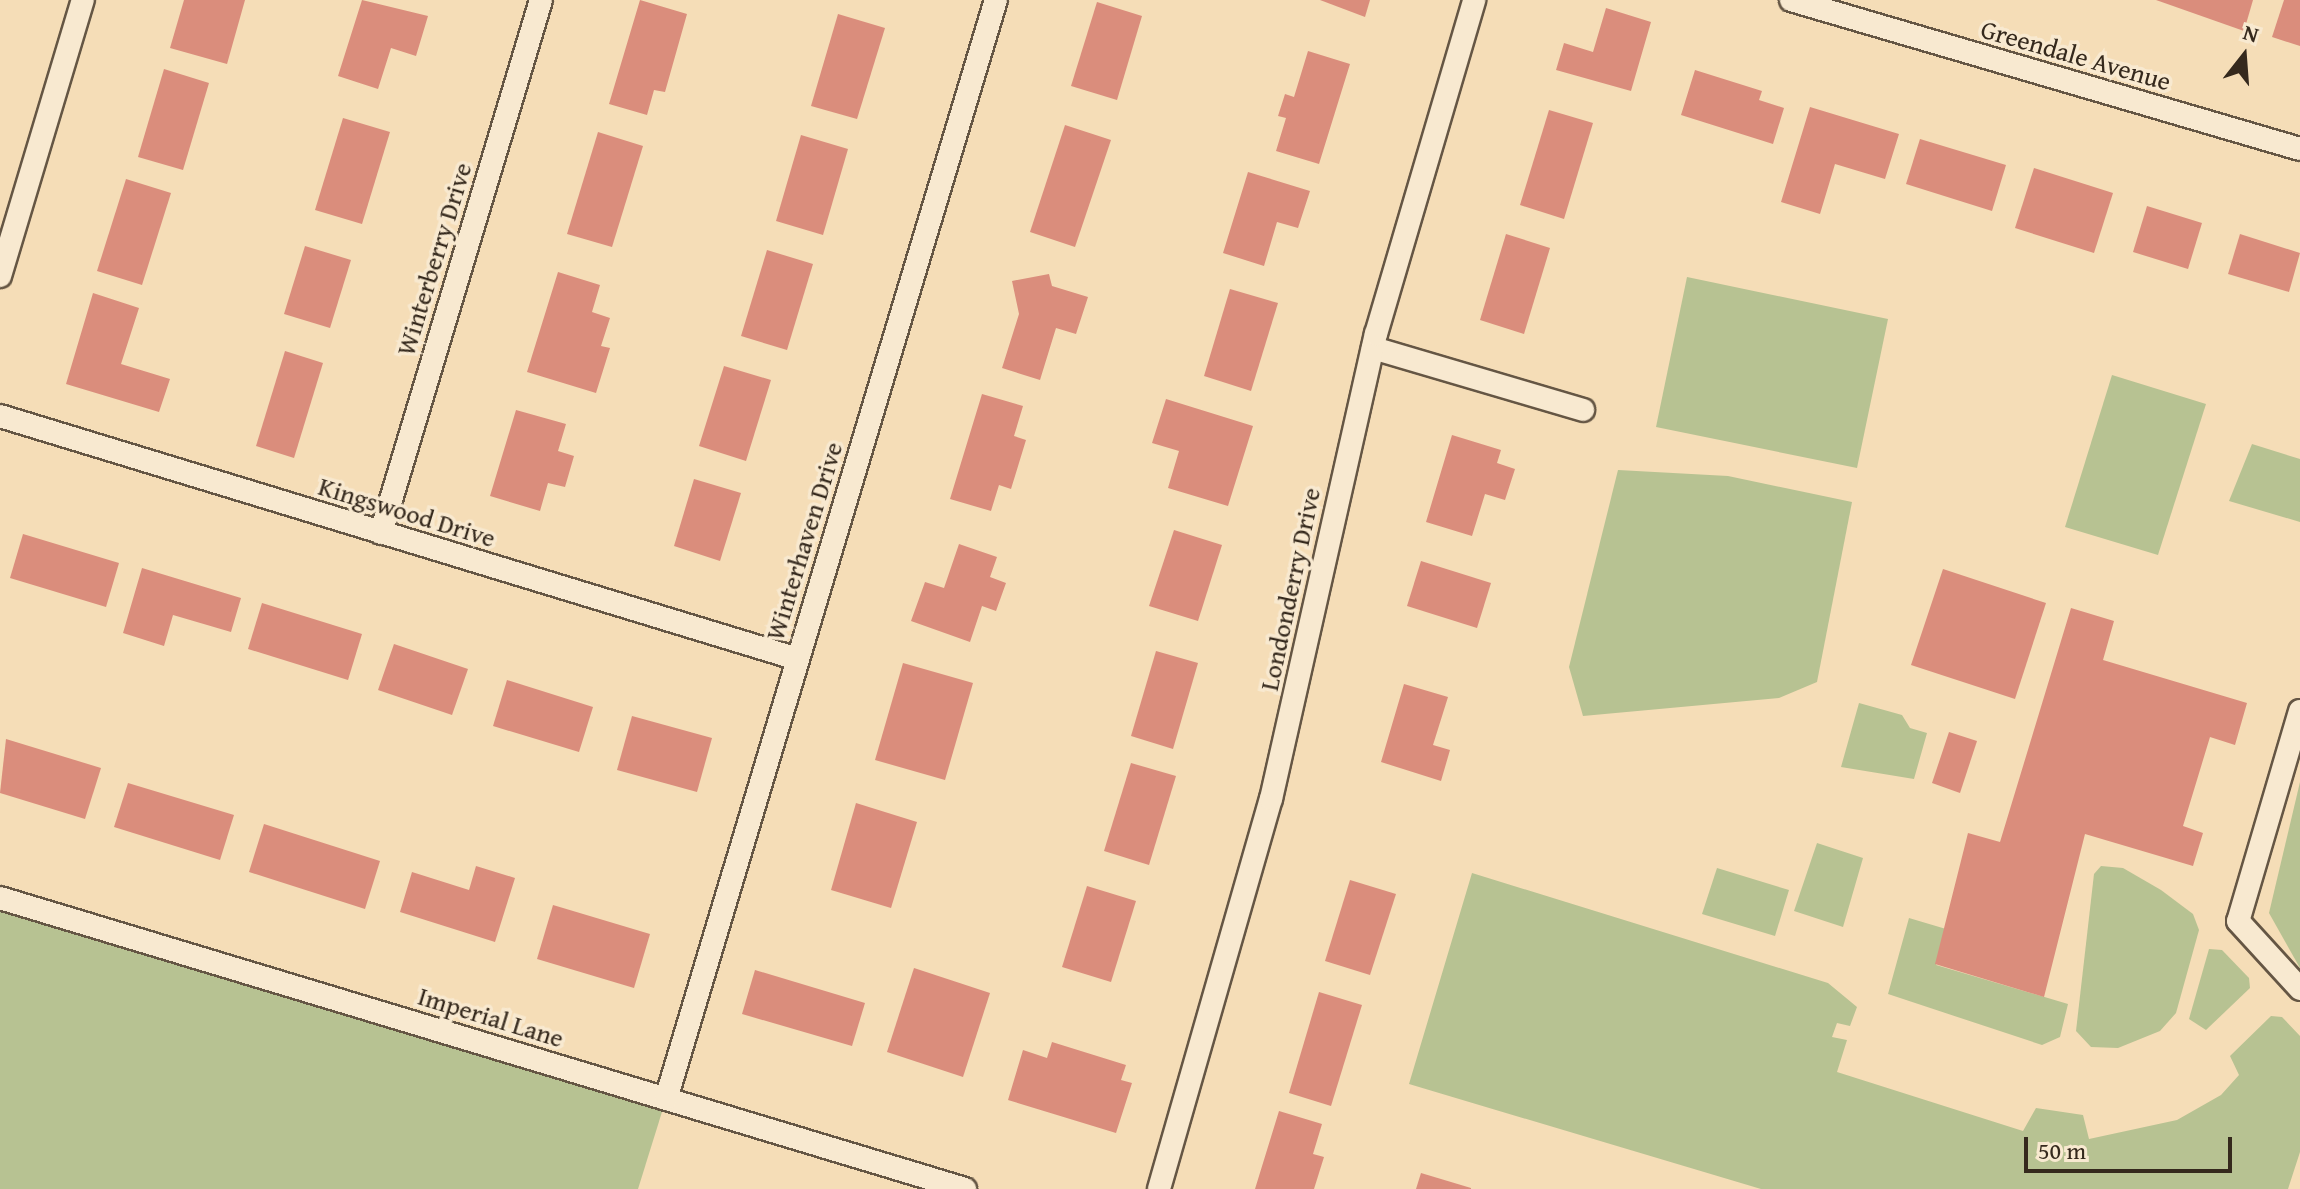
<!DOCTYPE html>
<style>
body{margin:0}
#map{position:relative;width:2300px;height:1189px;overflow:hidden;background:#f5ddb7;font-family:"Gentium Book Plus",serif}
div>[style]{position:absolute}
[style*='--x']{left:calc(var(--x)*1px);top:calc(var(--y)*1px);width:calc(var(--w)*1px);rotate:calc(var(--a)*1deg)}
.green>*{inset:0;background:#b7c292}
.building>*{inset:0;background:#da8d7c}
.roads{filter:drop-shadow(2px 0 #655644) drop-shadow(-2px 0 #655644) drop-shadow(0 2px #655644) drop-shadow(0 -2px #655644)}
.street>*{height:22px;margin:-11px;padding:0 11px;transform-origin:11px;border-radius:11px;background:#f8e9d0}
span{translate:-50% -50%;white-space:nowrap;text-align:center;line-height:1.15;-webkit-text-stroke:7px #f8e9d0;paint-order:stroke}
.street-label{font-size:26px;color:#35291d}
.north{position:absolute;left:2204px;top:16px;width:80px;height:80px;-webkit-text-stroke:6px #f8e9d0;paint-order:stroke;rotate:17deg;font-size:22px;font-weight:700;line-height:32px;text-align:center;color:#35291d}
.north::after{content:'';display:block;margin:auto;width:28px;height:36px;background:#35291d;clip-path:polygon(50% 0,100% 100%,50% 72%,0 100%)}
.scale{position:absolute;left:2024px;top:1137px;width:208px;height:36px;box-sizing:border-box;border:4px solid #35291d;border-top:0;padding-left:10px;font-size:24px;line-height:28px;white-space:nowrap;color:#35291d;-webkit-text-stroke:6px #f8e9d0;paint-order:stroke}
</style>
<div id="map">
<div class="green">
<i style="clip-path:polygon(1687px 277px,1888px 319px,1857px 468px,1656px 427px)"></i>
<i style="clip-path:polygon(2112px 375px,2206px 404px,2158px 555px,2065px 527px)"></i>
<i style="clip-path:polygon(2252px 444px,2300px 459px,2300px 522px,2229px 501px)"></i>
<i style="clip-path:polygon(1618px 470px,1728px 476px,1852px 502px,1817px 682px,1779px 698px,1583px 716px,1569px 667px)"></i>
<i style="clip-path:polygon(1859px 703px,1902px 715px,1910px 728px,1927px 733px,1914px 779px,1841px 767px)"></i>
<i style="clip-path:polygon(2300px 782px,2300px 968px,2269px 913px)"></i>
<i style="clip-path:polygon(1817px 843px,1863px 858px,1843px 927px,1794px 911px)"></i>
<i style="clip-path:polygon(2101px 866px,2123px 868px,2161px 890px,2193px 914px,2199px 930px,2176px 1013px,2160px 1031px,2118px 1048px,2091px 1047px,2076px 1031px,2094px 874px)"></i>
<i style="clip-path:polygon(1717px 868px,1789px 890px,1775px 936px,1702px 914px)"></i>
<i style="clip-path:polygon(1472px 873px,1828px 983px,1857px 1007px,1850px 1026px,1837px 1023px,1832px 1037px,1847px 1040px,1837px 1072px,2023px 1131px,2036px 1108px,2083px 1115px,2089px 1139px,2177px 1120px,2221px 1095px,2239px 1075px,2230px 1056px,2271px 1016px,2282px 1017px,2300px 1036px,2300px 1152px,2288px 1189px,1761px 1189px,1409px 1084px)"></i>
<i style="clip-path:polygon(0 898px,666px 1099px,638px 1189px,0 1189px)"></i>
<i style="clip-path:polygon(1909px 918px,1946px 929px,1936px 965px,2068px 1004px,2060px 1037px,2042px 1045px,1888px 994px)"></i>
<i style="clip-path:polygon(2209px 949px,2222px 950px,2249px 978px,2250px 988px,2206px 1030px,2189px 1019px)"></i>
</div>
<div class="building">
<i style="clip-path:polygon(184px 0,245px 0,227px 64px,170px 48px)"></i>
<i style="clip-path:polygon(362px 0,428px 16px,416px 56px,391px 48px,378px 89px,338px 76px)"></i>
<i style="clip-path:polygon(640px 0,687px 14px,665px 92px,654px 90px,647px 115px,609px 104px)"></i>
<i style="clip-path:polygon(1320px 0,1370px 0,1365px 17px)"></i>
<i style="clip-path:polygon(2156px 0,2253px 0,2244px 31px)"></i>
<i style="clip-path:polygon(2284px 0,2300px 0,2300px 46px,2272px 37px)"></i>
<i style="clip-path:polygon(1097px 2px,1142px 16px,1117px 100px,1071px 86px)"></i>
<i style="clip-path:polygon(1606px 8px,1651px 22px,1631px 91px,1556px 70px,1564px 43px,1593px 52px)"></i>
<i style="clip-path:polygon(838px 14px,885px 28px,857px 119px,811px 106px)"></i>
<i style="clip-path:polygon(1308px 51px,1350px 64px,1319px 164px,1276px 151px,1286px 118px,1278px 116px,1285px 94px,1294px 97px)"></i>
<i style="clip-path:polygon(164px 69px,209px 83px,183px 170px,138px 157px)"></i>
<i style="clip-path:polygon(1695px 70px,1762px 91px,1759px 100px,1784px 108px,1773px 144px,1681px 115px)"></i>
<i style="clip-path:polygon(1810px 107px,1899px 134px,1885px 179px,1835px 164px,1820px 214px,1781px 202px)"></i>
<i style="clip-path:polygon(1549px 110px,1593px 123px,1564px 219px,1520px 205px)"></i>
<i style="clip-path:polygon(343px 118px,390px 132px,362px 224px,315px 210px)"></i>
<i style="clip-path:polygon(1065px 125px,1111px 140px,1075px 247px,1030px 232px)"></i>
<i style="clip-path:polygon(598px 132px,643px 146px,612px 247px,567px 234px)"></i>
<i style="clip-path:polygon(801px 135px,848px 149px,823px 235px,776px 221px)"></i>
<i style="clip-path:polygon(1920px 139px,2006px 165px,1992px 211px,1906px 184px)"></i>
<i style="clip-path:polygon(2034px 168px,2113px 193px,2094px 253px,2015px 228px)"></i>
<i style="clip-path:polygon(1248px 172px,1310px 191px,1298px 228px,1277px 222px,1264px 266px,1223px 253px)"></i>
<i style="clip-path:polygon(126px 179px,171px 193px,142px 285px,97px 271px)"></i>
<i style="clip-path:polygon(2147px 206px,2202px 223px,2188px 269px,2133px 252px)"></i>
<i style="clip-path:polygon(1506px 234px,1550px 248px,1524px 334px,1480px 320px)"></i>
<i style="clip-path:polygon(2240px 234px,2300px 253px,2289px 292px,2228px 274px)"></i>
<i style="clip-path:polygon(305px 246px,351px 260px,330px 328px,284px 314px)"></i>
<i style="clip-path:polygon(767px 250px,813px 264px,787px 350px,741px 336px)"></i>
<i style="clip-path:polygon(558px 272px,600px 285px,592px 312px,610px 318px,601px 346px,610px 348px,596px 393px,527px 372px)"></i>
<i style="clip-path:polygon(1049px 274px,1052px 286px,1088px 297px,1076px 334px,1056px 328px,1040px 380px,1002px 368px,1019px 314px,1012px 281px)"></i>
<i style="clip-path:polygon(1230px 289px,1278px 303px,1251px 391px,1204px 376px)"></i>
<i style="clip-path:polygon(93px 293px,139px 308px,121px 364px,170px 379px,159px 412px,66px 384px)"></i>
<i style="clip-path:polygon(285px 351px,323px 363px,294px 458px,256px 446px)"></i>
<i style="clip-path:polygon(724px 366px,771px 380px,746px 461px,699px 446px)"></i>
<i style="clip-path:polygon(982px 394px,1023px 406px,1014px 436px,1026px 440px,1011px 489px,999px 485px,991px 511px,950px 499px)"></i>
<i style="clip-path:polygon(1166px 399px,1253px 426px,1228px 506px,1168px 488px,1179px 451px,1152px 443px)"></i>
<i style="clip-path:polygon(516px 410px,566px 424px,558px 451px,574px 456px,565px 487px,548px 483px,540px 511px,490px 496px)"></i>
<i style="clip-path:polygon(1452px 435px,1501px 450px,1497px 463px,1515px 469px,1505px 500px,1485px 494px,1472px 536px,1426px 522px)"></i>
<i style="clip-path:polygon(694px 479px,741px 493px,720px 561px,674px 546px)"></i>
<i style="clip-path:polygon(1174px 530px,1222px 545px,1198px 621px,1149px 606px)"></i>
<i style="clip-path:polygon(23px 534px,119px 563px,106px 607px,10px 578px)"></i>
<i style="clip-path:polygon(959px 544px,997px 557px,990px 577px,1006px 583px,996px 611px,982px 606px,970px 642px,911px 621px,925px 582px,944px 588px)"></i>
<i style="clip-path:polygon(1421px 561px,1491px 583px,1477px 628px,1407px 606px)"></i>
<i style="clip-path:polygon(142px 568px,241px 598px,231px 632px,173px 615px,164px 646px,123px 633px)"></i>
<i style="clip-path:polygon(1943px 569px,2046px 603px,2015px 699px,1911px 665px)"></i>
<i style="clip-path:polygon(262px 603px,362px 634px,348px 680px,248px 649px)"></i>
<i style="clip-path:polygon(2071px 608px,2114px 621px,2103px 660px,2247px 703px,2235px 745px,2210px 737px,2183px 826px,2203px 833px,2193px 866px,2085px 834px,2044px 997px,1935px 964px,1968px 833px,2000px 842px)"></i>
<i style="clip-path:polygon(394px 644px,468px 669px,452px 715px,378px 690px)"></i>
<i style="clip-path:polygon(1156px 651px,1198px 663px,1173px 749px,1131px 736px)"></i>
<i style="clip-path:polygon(903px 663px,973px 683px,945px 780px,875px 760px)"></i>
<i style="clip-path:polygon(507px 680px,593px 707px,579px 752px,493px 726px)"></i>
<i style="clip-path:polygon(1404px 684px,1448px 697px,1433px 745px,1450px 750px,1441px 781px,1381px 762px)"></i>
<i style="clip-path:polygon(632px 716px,712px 738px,697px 792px,617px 770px)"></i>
<i style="clip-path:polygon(1949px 732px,1977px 741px,1960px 793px,1932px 783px)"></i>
<i style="clip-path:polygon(6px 739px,101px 768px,85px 819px,0 793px)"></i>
<i style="clip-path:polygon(1131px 763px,1176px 776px,1149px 865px,1104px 851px)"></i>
<i style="clip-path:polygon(128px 783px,234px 815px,220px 860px,114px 827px)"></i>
<i style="clip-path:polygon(856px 803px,917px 822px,891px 908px,831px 890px)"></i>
<i style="clip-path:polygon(264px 824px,380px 861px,365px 909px,249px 872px)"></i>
<i style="clip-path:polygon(476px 866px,515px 878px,495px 942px,400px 912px,412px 872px,469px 890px)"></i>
<i style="clip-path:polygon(1350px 880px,1396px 894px,1370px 975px,1325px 961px)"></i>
<i style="clip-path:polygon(1087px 886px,1136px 901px,1111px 982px,1062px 967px)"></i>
<i style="clip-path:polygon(553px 905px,650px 934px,634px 988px,537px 959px)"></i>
<i style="clip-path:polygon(914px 968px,990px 993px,963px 1077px,887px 1052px)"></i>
<i style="clip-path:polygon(755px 970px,865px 1003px,852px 1046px,742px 1014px)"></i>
<i style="clip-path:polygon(1319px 992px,1362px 1005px,1331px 1106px,1289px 1093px)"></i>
<i style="clip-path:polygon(1052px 1042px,1126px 1065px,1121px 1080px,1132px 1083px,1116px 1133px,1008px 1100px,1023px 1050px,1047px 1058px)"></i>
<i style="clip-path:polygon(1279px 1111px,1322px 1124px,1313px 1154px,1324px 1157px,1314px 1189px,1255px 1189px)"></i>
<i style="clip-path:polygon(1421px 1173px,1471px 1188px,1471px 1189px,1416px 1189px)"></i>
</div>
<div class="roads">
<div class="street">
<i style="--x:1791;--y:0;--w:530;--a:16.32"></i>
<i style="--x:0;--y:276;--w:288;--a:-73.3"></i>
<i style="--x:1373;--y:348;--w:219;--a:16.4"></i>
<i style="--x:0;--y:416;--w:834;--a:16.94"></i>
<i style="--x:381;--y:533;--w:556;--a:-73.29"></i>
<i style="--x:2300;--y:711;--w:219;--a:106.4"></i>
<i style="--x:2238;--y:921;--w:92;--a:47.6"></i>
<i style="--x:0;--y:898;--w:1008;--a:16.78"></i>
<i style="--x:666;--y:1099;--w:1147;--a:-73.29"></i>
<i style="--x:1159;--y:1189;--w:406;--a:-74"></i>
<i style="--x:1271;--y:799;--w:477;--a:-77.3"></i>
<i style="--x:1376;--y:334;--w:348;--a:-73.6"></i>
</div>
</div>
<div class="street-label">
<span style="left:2076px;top:55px;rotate:16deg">Greendale Avenue</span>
<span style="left:434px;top:259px;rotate:-73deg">Winterberry Drive</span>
<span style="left:407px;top:512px;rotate:17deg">Kingswood Drive</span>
<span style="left:804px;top:541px;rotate:-73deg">Winterhaven Drive</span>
<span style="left:1290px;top:589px;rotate:-78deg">Londonderry Drive</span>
<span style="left:491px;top:1017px;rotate:17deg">Imperial Lane</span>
</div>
<div class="north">N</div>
<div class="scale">50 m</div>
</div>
